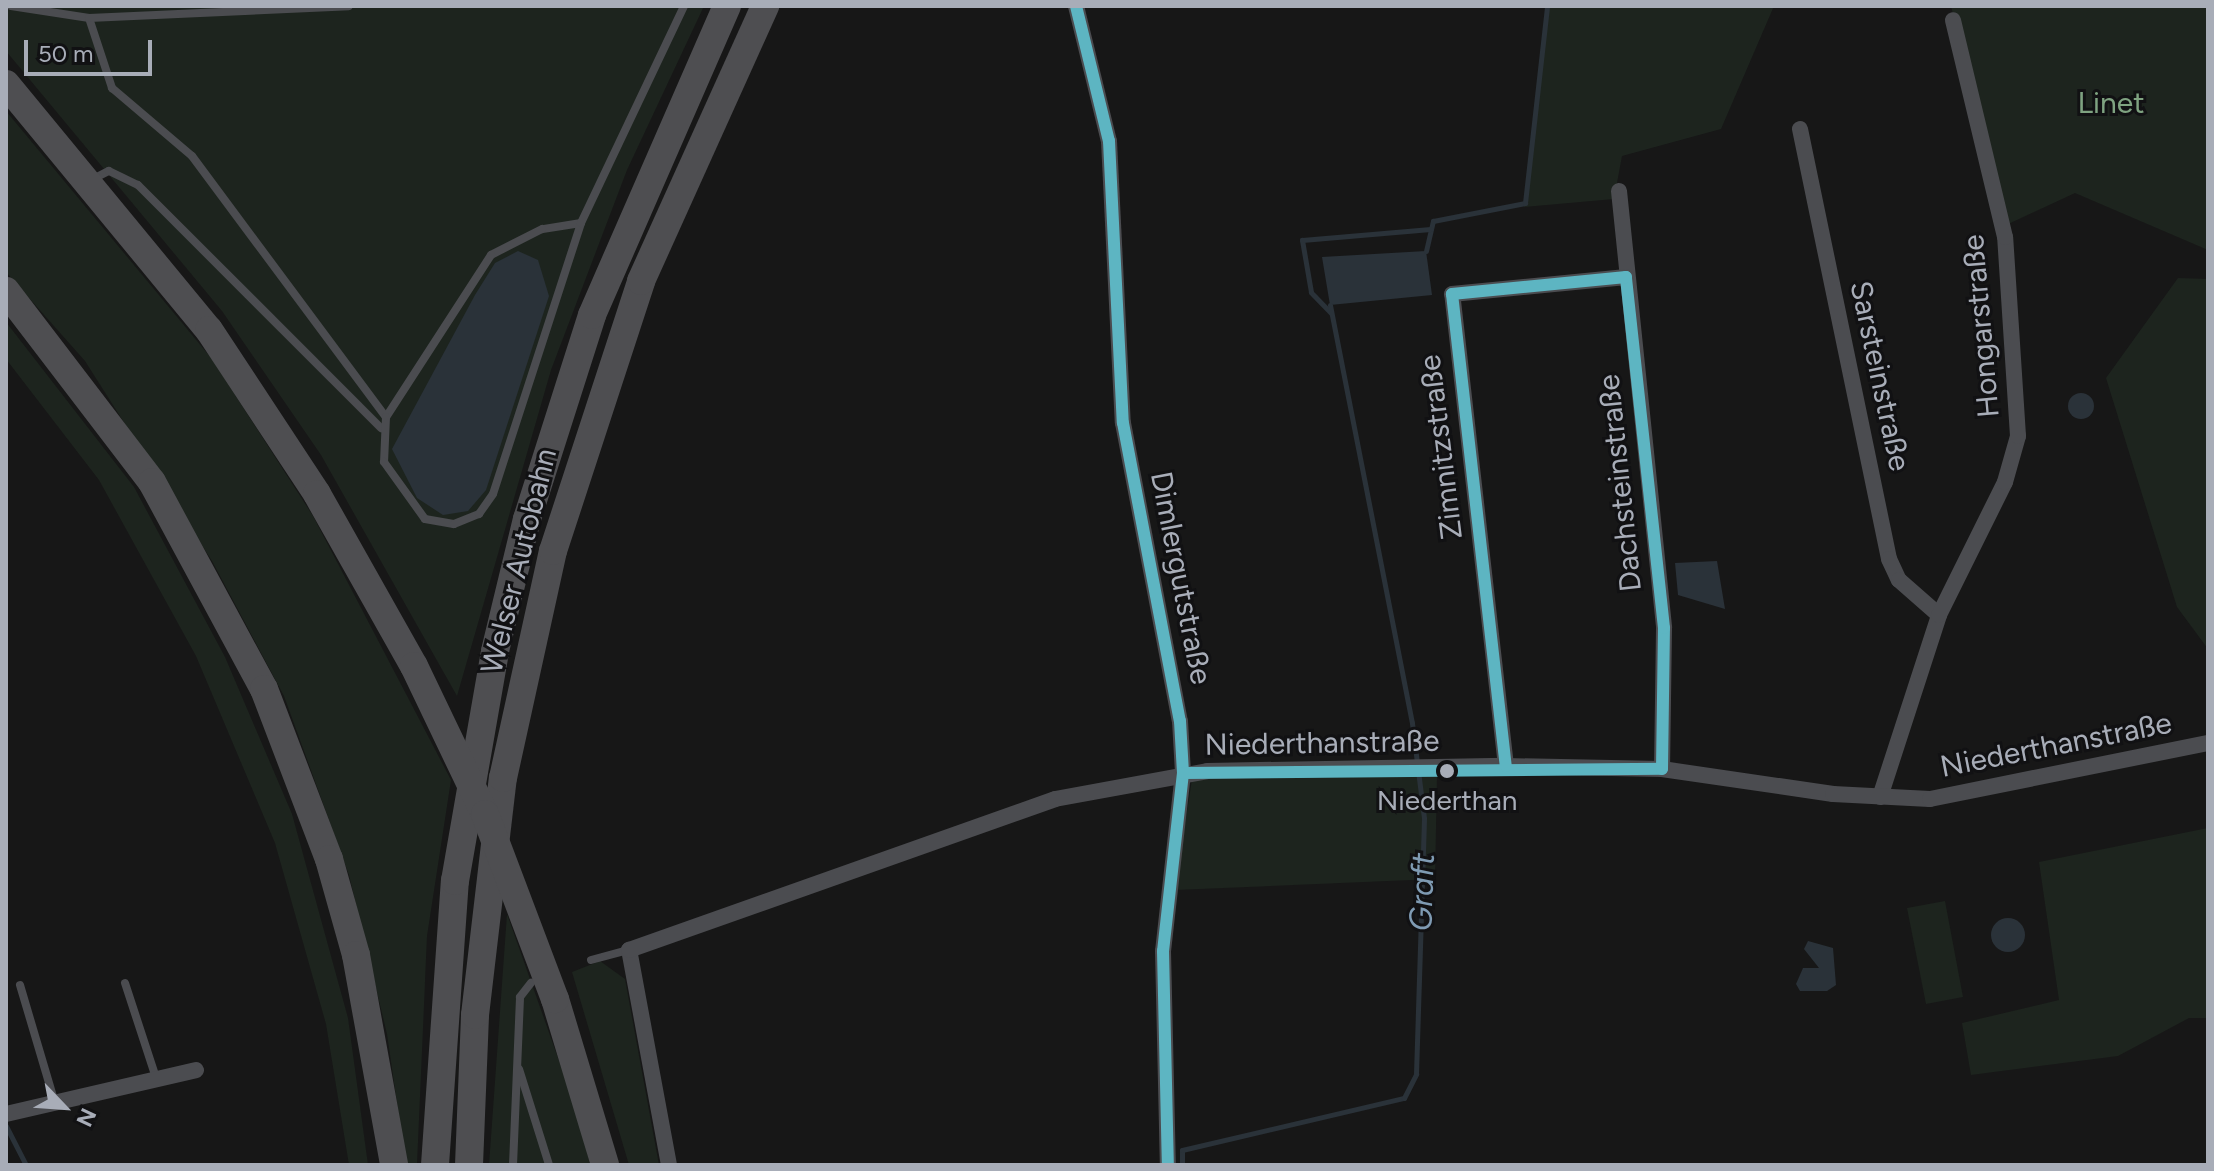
<!DOCTYPE html>
<meta charset="utf-8">
<style>
body{margin:0}
#map{position:relative;width:2214px;height:1171px;overflow:hidden;background:#171717;font-family:Figtree,sans-serif}
div>[style]{position:absolute}
[style*='--x']{left:calc(var(--x)*1px);top:calc(var(--y)*1px);width:calc(var(--w)*1px);rotate:calc(var(--a)*1deg)}
.green>*{inset:0;background:#1d241e}
.water>*{inset:0;background:#2a3239}
.round{border-radius:50%}
.stream>*{height:5px;margin:-2.5px;padding:0 2.5px;transform-origin:2.5px;border-radius:2.5px;background:#2a3239}
.lane>*{height:8px;margin:-4px;padding:0 4px;transform-origin:4px;border-radius:4px;background:#4b4c50}
.street>*{height:16px;margin:-8px;padding:0 8px;transform-origin:8px;border-radius:8px;background:#4b4c50}
.highway>*{height:28px;margin:-14px;padding:0 14px;transform-origin:14px;border-radius:14px;background:#4e4e51}
.highway-bridge>*{height:28px;margin:-14px;padding:0 14px;transform-origin:14px;border-radius:14px;background:#4e4e51}
.bus-1>*{height:12px;margin:-6px;padding:0 6px;transform-origin:6px;border-radius:6px;background:#5db5c2}
.dots>*{width:22px;height:22px;translate:-50% -50%;box-sizing:border-box;border:4px solid #111113;border-radius:50%}
span{translate:-50% -50%;white-space:nowrap;text-align:center;line-height:1.15;-webkit-text-stroke:6px #111113;paint-order:stroke}
.bus-label{font-size:28px;color:#a8adb8}
.park-label{font-size:30px;color:#7fa381}
.street-label{font-size:30px;color:#a8adb8}
.water-label{font-size:32px;color:#7f9bb3;font-style:italic}
.frame{position:absolute;inset:0;border:8px solid #a8adb8;pointer-events:none}
.north{position:absolute;left:24px;top:1067px;width:80px;height:80px;-webkit-text-stroke:6px #111113;paint-order:stroke;rotate:115deg;font-size:22px;font-weight:700;line-height:32px;text-align:center;color:#a8adb8}
.north::after{content:'';display:block;margin:auto;width:28px;height:36px;background:#a8adb8;clip-path:polygon(50% 0,100% 100%,50% 72%,0 100%)}
.scale{position:absolute;left:24px;top:40px;width:128px;height:36px;box-sizing:border-box;border:4px solid #a8adb8;border-top:0;padding-left:10px;font-size:24px;line-height:28px;white-space:nowrap;color:#a8adb8;-webkit-text-stroke:6px #111113;paint-order:stroke}
</style>
<div id="map">
<div class="green">
<i style="clip-path:polygon(6px 6px,704px 6px,627px 170px,551px 370px,457px 696px,321px 455px,222px 311px,6px 51px)"></i>
<i style="clip-path:polygon(1546px 6px,1774px 6px,1721px 129px,1622px 156px,1614px 199px,1524px 207px)"></i>
<i style="clip-path:polygon(1951px 6px,2208px 6px,2208px 250px,2075px 193px,2004px 226px)"></i>
<i style="clip-path:polygon(6px 111px,212px 359px,313px 516px,451px 780px,427px 936px,417px 1165px,406px 1165px,387px 1034px,349px 875px,284px 696px,212px 561px,85px 361px,6px 272px)"></i>
<i style="clip-path:polygon(2178px 278px,2208px 279px,2208px 649px,2177px 607px,2106px 378px)"></i>
<i style="clip-path:polygon(6px 322px,134px 487px,225px 657px,292px 814px,348px 1018px,368px 1165px,349px 1165px,326px 1024px,275px 843px,196px 656px,99px 480px,6px 359px)"></i>
<i style="clip-path:polygon(1437px 776px,1435px 879px,1175px 890px,1192px 779px)"></i>
<i style="clip-path:polygon(2208px 828px,2208px 1018px,2189px 1018px,2118px 1056px,1971px 1075px,1962px 1023px,2059px 1000px,2039px 862px)"></i>
<i style="clip-path:polygon(1945px 901px,1963px 997px,1926px 1004px,1907px 908px)"></i>
<i style="clip-path:polygon(507px 914px,580px 1120px,590px 1165px,489px 1165px)"></i>
<i style="clip-path:polygon(600px 961px,625px 979px,659px 1165px,629px 1165px,572px 972px)"></i>
</div>
<div class="water">
<i style="clip-path:polygon(518px 251px,538px 260px,549px 296px,486px 490px,468px 511px,443px 515px,417px 498px,392px 449px,475px 295px,495px 263px)"></i>
<i style="clip-path:polygon(1426px 251px,1432px 295px,1330px 305px,1322px 257px)"></i>
<i class="round" style="left:2068px;top:393px;width:26px;height:26px"></i>
<i style="clip-path:polygon(1717px 561px,1725px 609px,1678px 595px,1675px 563px)"></i>
<i class="round" style="left:1991px;top:918px;width:34px;height:34px"></i>
<i style="clip-path:polygon(1808px 941px,1833px 948px,1836px 985px,1827px 991px,1800px 991px,1796px 984px,1803px 968px,1819px 968px,1804px 949px)"></i>
</div>
<div class="stream">
<i style="--x:1426;--y:251;--w:31;--a:-77"></i>
<i style="--x:1433;--y:221;--w:94;--a:-11.1"></i>
<i style="--x:1525;--y:203;--w:198;--a:-83.6"></i>
<i style="--x:1331;--y:313;--w:29;--a:-134"></i>
<i style="--x:1311;--y:292;--w:53;--a:-99.8"></i>
<i style="--x:1302;--y:240;--w:129;--a:-4.9"></i>
<i style="--x:6;--y:1126;--w:44;--a:62.9"></i>
<i style="--x:1182;--y:1165;--w:15;--a:-90"></i>
<i style="--x:1182;--y:1150;--w:228;--a:-13.2"></i>
<i style="--x:1404;--y:1098;--w:27;--a:-63"></i>
<i style="--x:1416;--y:1074;--w:256;--a:-88.2"></i>
<i style="--x:1424;--y:818;--w:96;--a:-97.2"></i>
<i style="--x:1412;--y:723;--w:426;--a:-101.1"></i>
</div>
<div class="lane">
<i style="--x:11;--y:6;--w:79;--a:8.7"></i>
<i style="--x:89;--y:18;--w:74;--a:71.8"></i>
<i style="--x:112;--y:88;--w:105;--a:40.4"></i>
<i style="--x:192;--y:156;--w:325;--a:53.4"></i>
<i style="--x:89;--y:18;--w:260;--a:-2.6"></i>
<i style="--x:91;--y:180;--w:20;--a:-27"></i>
<i style="--x:109;--y:171;--w:32;--a:26"></i>
<i style="--x:138;--y:185;--w:344;--a:45"></i>
<i style="--x:581;--y:223;--w:39;--a:171"></i>
<i style="--x:542;--y:229;--w:57;--a:153"></i>
<i style="--x:491;--y:255;--w:193;--a:122.9"></i>
<i style="--x:386;--y:417;--w:45;--a:92.5"></i>
<i style="--x:384;--y:462;--w:70;--a:54.3"></i>
<i style="--x:425;--y:519;--w:29;--a:10"></i>
<i style="--x:454;--y:524;--w:27;--a:-22"></i>
<i style="--x:479;--y:514;--w:24;--a:-55"></i>
<i style="--x:493;--y:494;--w:285;--a:-72"></i>
<i style="--x:581;--y:223;--w:240;--a:-64.6"></i>
<i style="--x:591;--y:960;--w:38;--a:-15"></i>
<i style="--x:125;--y:983;--w:100;--a:71.9"></i>
<i style="--x:20;--y:985;--w:123;--a:73.5"></i>
<i style="--x:519;--y:1069;--w:101;--a:72.6"></i>
<i style="--x:513;--y:1165;--w:168;--a:-87.6"></i>
<i style="--x:520;--y:997;--w:18;--a:-52"></i>
</div>
<div class="street">
<i style="--x:1076;--y:6;--w:139;--a:76.3"></i>
<i style="--x:1109;--y:141;--w:282;--a:87.2"></i>
<i style="--x:1123;--y:423;--w:303;--a:79.2"></i>
<i style="--x:1180;--y:721;--w:52;--a:86.7"></i>
<i style="--x:1183;--y:773;--w:179;--a:96.4"></i>
<i style="--x:1163;--y:951;--w:214;--a:88.7"></i>
<i style="--x:1800;--y:129;--w:439;--a:78.3"></i>
<i style="--x:1889;--y:559;--w:23;--a:65"></i>
<i style="--x:1899;--y:580;--w:53;--a:41.2"></i>
<i style="--x:1619;--y:191;--w:439;--a:84.1"></i>
<i style="--x:1664;--y:628;--w:141;--a:90.8"></i>
<i style="--x:1506;--y:766;--w:475;--a:-96.5"></i>
<i style="--x:1452;--y:294;--w:175;--a:-5.6"></i>
<i style="--x:1880;--y:797;--w:191;--a:-72"></i>
<i style="--x:1939;--y:615;--w:148;--a:-63.6"></i>
<i style="--x:2005;--y:482;--w:48;--a:-74.2"></i>
<i style="--x:2018;--y:436;--w:199;--a:-93.7"></i>
<i style="--x:2005;--y:237;--w:223;--a:-103.5"></i>
<i style="--x:6;--y:1114;--w:195;--a:-13"></i>
<i style="--x:669;--y:1165;--w:219;--a:-100.5"></i>
<i style="--x:629;--y:950;--w:452;--a:-19.5"></i>
<i style="--x:1055;--y:799;--w:155;--a:-10.4"></i>
<i style="--x:1207;--y:771;--w:299;--a:-1"></i>
<i style="--x:1506;--y:766;--w:156;--a:1.1"></i>
<i style="--x:1662;--y:769;--w:173;--a:8.3"></i>
<i style="--x:1833;--y:794;--w:97;--a:3"></i>
<i style="--x:1930;--y:799;--w:284;--a:-11.4"></i>
</div>
<div class="highway">
<i style="--x:6;--y:84;--w:319;--a:50.5"></i>
<i style="--x:209;--y:330;--w:196;--a:56.6"></i>
<i style="--x:317;--y:494;--w:197;--a:60.6"></i>
<i style="--x:6;--y:291;--w:240;--a:52.6"></i>
<i style="--x:152;--y:482;--w:235;--a:61.6"></i>
<i style="--x:264;--y:689;--w:182;--a:69.1"></i>
<i style="--x:329;--y:859;--w:100;--a:74.3"></i>
<i style="--x:356;--y:955;--w:213;--a:79.7"></i>
<i style="--x:555;--y:999;--w:173;--a:73.2"></i>
<i style="--x:435;--y:1165;--w:285;--a:-86"></i>
<i style="--x:455;--y:881;--w:233;--a:-80.1"></i>
<i style="--x:495;--y:651;--w:136;--a:-76.4"></i>
<i style="--x:527;--y:519;--w:214;--a:-72.3"></i>
<i style="--x:592;--y:315;--w:337;--a:-66.4"></i>
<i style="--x:469;--y:1165;--w:150;--a:-87.7"></i>
<i style="--x:475;--y:1015;--w:239;--a:-83.3"></i>
<i style="--x:503;--y:778;--w:232;--a:-77.6"></i>
<i style="--x:553;--y:551;--w:284;--a:-71.9"></i>
<i style="--x:641;--y:281;--w:302;--a:-65.7"></i>
</div>
<div class="highway-bridge">
<i style="--x:414;--y:666;--w:164;--a:64.4"></i>
<i style="--x:485;--y:814;--w:198;--a:69.3"></i>
</div>
<div class="bus-1">
<i style="--x:1076;--y:6;--w:139;--a:76.3"></i>
<i style="--x:1109;--y:141;--w:282;--a:87.2"></i>
<i style="--x:1123;--y:423;--w:303;--a:79.2"></i>
<i style="--x:1180;--y:721;--w:52;--a:86.7"></i>
<i style="--x:1183;--y:773;--w:179;--a:96.4"></i>
<i style="--x:1163;--y:951;--w:214;--a:88.7"></i>
<i style="--x:1183;--y:773;--w:479;--a:-0.5"></i>
<i style="--x:1662;--y:769;--w:141;--a:-89.2"></i>
<i style="--x:1664;--y:628;--w:353;--a:-96.2"></i>
<i style="--x:1626;--y:277;--w:175;--a:174.4"></i>
<i style="--x:1452;--y:294;--w:475;--a:83.5"></i>
</div>
<div class="dots">
<i style="left:1447px;top:771px;background:#a8adb8"></i>
</div>
<div class="bus-label">
<span style="left:1447px;top:800px">Niederthan</span>
</div>
<div class="park-label">
<span style="left:2111px;top:103px">Linet</span>
</div>
<div class="street-label">
<span style="left:1981px;top:326px;rotate:-95deg">Hongarstraße</span>
<span style="left:1880px;top:376px;rotate:78deg">Sarsteinstraße</span>
<span style="left:1441px;top:447px;rotate:-97deg">Zimnitzstraße</span>
<span style="left:1620px;top:483px;rotate:-96deg">Dachsteinstraße</span>
<span style="left:519px;top:561px;rotate:-76deg">Welser Autobahn</span>
<span style="left:1181px;top:578px;rotate:79deg">Dimlergutstraße</span>
<span style="left:1322px;top:743px;rotate:-1deg">Niederthanstraße</span>
<span style="left:2056px;top:745px;rotate:-11deg">Niederthanstraße</span>
</div>
<div class="water-label">
<span style="left:1422px;top:892px;rotate:-88deg">Graft</span>
</div>
<div class="frame"></div>
<div class="north">N</div>
<div class="scale">50 m</div>
</div>
